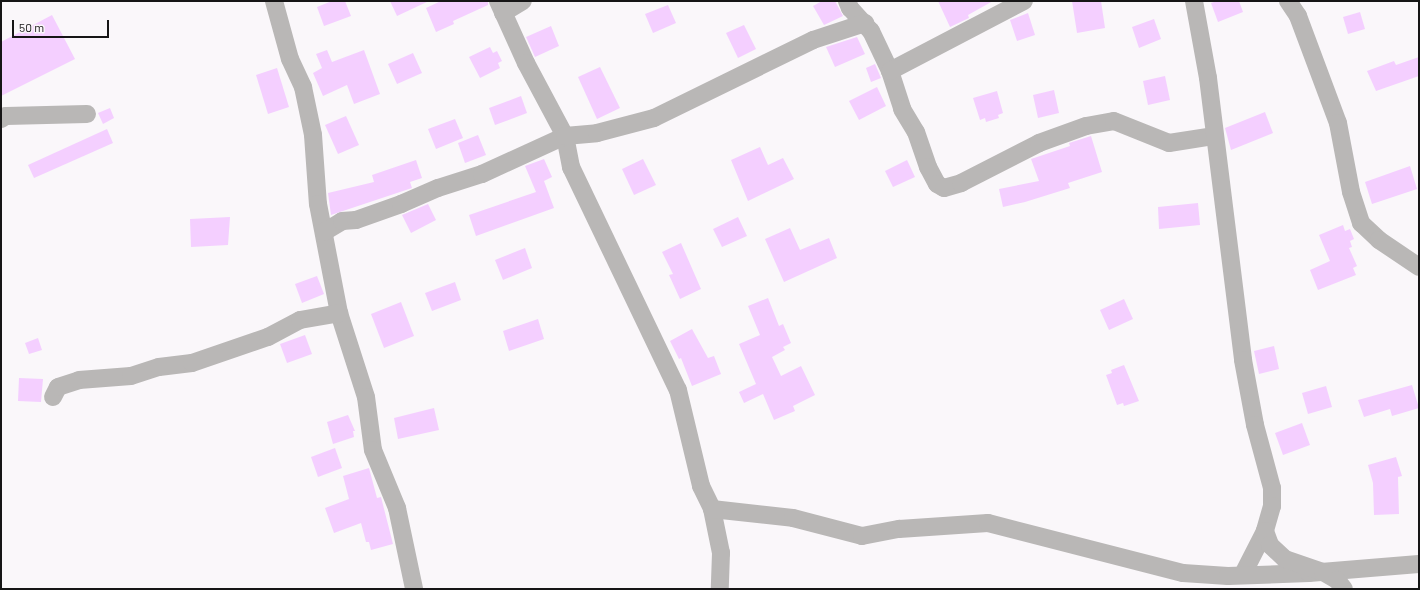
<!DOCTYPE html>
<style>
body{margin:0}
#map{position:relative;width:1420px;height:590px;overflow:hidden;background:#faf7fa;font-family:Barlow,sans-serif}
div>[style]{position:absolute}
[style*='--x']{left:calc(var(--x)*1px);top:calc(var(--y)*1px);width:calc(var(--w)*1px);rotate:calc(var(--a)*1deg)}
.building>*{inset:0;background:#f4cfff}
.minor>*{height:18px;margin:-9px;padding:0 9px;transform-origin:9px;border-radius:9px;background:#b9b7b6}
span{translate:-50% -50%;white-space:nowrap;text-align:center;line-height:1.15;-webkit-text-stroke:3px #faf7fa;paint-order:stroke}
.frame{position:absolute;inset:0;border:2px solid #161516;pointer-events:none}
.scale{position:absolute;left:12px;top:20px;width:97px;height:18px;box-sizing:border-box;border:2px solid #161516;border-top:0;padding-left:5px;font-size:12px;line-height:14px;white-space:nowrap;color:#161516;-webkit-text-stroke:3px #faf7fa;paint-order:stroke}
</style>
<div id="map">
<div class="building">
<i style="clip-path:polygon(332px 1px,345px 1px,351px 16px,324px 26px,317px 7px)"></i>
<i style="clip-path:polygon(390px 1px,429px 1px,397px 16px)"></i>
<i style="clip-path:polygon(441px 1px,488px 1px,488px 5px,453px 21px,454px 24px,436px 32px,426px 8px)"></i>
<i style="clip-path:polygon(822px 1px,835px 1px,843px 16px,824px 25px,813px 6px)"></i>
<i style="clip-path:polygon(938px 1px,993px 1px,968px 15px,969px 18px,950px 27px)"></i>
<i style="clip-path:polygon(1072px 1px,1101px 1px,1105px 28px,1077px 33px)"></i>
<i style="clip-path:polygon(1217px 1px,1239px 1px,1243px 12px,1218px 22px,1211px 3px)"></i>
<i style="clip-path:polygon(668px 5px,676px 23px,653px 33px,645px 14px)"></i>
<i style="clip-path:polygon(1360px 12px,1365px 29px,1348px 34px,1343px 17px)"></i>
<i style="clip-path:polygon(1028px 13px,1035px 35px,1017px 41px,1010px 20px)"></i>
<i style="clip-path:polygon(52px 15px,75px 59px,1px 96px,1px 42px)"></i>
<i style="clip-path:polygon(1154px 19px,1161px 39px,1139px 48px,1132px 27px)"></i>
<i style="clip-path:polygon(744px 25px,756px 49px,738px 58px,726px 33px)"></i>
<i style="clip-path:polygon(551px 26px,559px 46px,535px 57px,526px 37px)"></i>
<i style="clip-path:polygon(857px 37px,865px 54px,835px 67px,826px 47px)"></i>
<i style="clip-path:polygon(490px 47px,493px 53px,497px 51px,502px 61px,498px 63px,500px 68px,480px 78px,469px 57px)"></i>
<i style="clip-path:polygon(327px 50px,332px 62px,364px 50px,380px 94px,354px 104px,347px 85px,323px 96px,313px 73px,322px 68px,316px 54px)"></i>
<i style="clip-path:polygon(413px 53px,422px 73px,397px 84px,388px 64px)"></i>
<i style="clip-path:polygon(1419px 57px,1419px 76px,1376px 91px,1367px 71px,1394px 61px,1396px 65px)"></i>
<i style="clip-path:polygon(875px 64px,881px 78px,871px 82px,866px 68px)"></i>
<i style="clip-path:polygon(600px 67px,620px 108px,597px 119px,578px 77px)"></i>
<i style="clip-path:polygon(277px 68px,289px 107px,268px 114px,256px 75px)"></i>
<i style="clip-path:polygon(1165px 76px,1170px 100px,1148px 105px,1143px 81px)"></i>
<i style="clip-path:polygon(877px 87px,886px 106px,859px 120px,849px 101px)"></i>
<i style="clip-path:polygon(1054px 90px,1059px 113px,1038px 118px,1033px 95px)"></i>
<i style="clip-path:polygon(997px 91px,1003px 113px,998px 115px,999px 118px,986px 122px,985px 118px,980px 120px,973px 98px)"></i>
<i style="clip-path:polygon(521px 96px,527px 113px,495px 125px,489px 108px)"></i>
<i style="clip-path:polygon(110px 108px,114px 118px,103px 124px,98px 113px)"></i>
<i style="clip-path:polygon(1265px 112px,1273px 133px,1231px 150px,1225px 128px)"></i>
<i style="clip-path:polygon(346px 116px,359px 145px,338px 154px,325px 125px)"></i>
<i style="clip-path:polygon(455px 119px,463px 138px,436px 149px,428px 129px)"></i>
<i style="clip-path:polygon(107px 129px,113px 143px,34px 178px,28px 165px)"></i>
<i style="clip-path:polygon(478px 135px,486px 155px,465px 163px,458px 143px)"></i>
<i style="clip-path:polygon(1091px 136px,1102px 172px,1068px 183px,1070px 188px,1025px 202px,1003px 207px,999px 189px,1039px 181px,1031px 159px,1070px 146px,1069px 143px)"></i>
<i style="clip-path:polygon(760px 147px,768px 165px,783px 158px,794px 179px,748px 201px,731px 160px)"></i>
<i style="clip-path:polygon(544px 159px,552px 177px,544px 181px,554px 208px,476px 236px,469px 215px,536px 192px,525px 166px)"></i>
<i style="clip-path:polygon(643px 159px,656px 185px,634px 195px,622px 169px)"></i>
<i style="clip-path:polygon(416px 160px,422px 178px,410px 182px,412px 188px,331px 215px,328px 193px,374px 182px,372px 175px)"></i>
<i style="clip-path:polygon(907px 160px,915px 177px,893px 187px,885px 171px)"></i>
<i style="clip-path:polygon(1410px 166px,1417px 189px,1372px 204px,1365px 182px)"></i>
<i style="clip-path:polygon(1198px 203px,1200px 225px,1159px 229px,1158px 207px)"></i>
<i style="clip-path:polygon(428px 204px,436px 220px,411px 233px,402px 215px)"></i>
<i style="clip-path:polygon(230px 217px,228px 245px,191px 247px,190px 219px)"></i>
<i style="clip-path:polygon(738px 217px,747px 236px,722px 247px,713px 229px)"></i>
<i style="clip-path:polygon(1343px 225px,1345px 231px,1350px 229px,1354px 239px,1350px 241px,1352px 247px,1349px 248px,1357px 266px,1353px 268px,1356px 275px,1318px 290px,1310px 270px,1330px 261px,1319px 235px)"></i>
<i style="clip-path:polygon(790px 228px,800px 250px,829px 238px,837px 258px,784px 282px,765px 239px)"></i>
<i style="clip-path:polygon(681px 243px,701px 289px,680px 299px,669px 275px,673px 274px,662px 252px)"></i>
<i style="clip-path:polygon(525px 248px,532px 268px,503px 280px,495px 260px)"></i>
<i style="clip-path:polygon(317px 276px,324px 294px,302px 303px,295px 284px)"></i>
<i style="clip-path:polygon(455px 282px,461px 300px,432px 311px,425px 293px)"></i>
<i style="clip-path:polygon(768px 298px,779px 326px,783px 324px,791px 343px,783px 347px,785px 350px,772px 357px,781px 376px,801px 366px,815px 395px,793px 406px,795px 411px,774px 420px,763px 394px,744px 403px,739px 392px,756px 384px,739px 344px,760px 335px,748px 306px)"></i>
<i style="clip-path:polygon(1124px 299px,1133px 319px,1109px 330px,1100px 310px)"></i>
<i style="clip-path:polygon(401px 302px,414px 336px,384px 348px,371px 314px)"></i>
<i style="clip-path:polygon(538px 319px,544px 339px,509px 351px,503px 331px)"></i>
<i style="clip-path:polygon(692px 329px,708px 358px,714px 356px,721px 374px,692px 386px,681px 358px,679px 359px,670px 341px)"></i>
<i style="clip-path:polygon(305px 335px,312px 354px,287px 363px,280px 344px)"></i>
<i style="clip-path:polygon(38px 338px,42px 350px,29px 354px,25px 343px)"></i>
<i style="clip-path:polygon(1274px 346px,1279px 369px,1259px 374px,1254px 351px)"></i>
<i style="clip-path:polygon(1124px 365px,1139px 401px,1124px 406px,1123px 403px,1117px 405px,1106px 375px,1112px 373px,1111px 370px)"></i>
<i style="clip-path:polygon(19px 378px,43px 379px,41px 402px,18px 401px)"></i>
<i style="clip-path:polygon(1412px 385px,1419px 408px,1392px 416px,1390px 409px,1364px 417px,1358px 400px)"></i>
<i style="clip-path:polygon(1326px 386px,1332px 407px,1308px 414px,1302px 393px)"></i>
<i style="clip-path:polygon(434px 408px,439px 430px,398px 439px,394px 418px)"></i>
<i style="clip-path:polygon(348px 415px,355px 431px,353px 431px,354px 437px,333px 444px,327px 422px)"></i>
<i style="clip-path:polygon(1302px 423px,1310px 445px,1283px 455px,1275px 433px)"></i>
<i style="clip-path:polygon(335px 448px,342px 468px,318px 477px,311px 457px)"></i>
<i style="clip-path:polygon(1396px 457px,1402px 476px,1398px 477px,1399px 514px,1374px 515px,1373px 483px,1368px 465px)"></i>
<i style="clip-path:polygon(369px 468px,377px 498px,381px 497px,393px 544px,371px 550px,369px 542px,366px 542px,361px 523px,334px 533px,325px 508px,349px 499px,343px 476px)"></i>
</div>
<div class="minor">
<i style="--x:274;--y:1;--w:60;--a:74.6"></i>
<i style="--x:290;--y:59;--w:31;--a:65"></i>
<i style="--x:303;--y:87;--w:49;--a:78.2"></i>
<i style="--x:313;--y:135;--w:69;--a:85.9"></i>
<i style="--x:318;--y:204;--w:111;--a:79.1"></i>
<i style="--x:339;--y:313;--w:88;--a:72.2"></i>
<i style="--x:366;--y:397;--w:53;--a:82.5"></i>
<i style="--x:373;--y:450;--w:63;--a:67.5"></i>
<i style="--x:397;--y:508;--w:83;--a:78.1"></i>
<i style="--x:498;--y:1;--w:68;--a:65.7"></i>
<i style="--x:526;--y:63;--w:83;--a:61.9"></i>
<i style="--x:565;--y:136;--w:32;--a:79"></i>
<i style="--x:571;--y:167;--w:247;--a:64.4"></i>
<i style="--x:678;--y:390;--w:99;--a:76.5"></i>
<i style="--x:701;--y:486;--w:25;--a:64"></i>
<i style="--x:712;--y:509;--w:45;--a:78.4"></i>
<i style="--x:721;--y:553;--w:36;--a:92"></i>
<i style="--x:847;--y:1;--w:8;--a:67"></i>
<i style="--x:850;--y:8;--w:31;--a:48"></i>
<i style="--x:871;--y:31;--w:44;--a:64.6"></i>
<i style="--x:890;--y:71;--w:40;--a:72"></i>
<i style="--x:902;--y:109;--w:27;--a:59"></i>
<i style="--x:916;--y:132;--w:37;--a:71"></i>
<i style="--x:928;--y:167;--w:19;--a:62"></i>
<i style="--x:937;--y:184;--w:8;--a:30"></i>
<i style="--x:944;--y:188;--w:18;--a:-16"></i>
<i style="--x:961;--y:183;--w:88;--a:-27.1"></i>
<i style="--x:1039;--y:143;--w:50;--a:-19.9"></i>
<i style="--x:1086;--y:126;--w:28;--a:-10"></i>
<i style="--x:1114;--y:121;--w:59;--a:21.8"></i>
<i style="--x:1169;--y:143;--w:46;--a:-8.8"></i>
<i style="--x:1194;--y:1;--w:78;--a:79.7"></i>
<i style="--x:1208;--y:78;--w:284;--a:82.9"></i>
<i style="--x:1243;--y:360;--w:66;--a:79.5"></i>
<i style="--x:1255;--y:425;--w:65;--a:74.9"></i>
<i style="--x:1272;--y:488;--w:18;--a:90"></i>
<i style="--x:1272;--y:506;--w:26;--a:106"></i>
<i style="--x:1265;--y:531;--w:48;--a:117.1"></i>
<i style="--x:1288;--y:1;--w:18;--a:56"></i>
<i style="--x:1298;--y:16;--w:114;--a:69.5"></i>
<i style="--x:1338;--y:123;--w:70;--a:79.3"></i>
<i style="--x:1351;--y:192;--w:33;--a:72"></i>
<i style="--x:1361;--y:223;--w:25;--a:43"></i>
<i style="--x:1379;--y:240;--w:48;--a:34"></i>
<i style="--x:503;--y:13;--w:23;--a:-31"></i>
<i style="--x:890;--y:71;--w:151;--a:-27.6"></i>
<i style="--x:1;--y:119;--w:6;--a:-31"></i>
<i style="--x:6;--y:116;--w:81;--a:-1.4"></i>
<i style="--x:324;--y:232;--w:21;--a:-31"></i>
<i style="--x:342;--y:221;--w:14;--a:-4"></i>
<i style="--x:356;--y:220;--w:48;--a:-19.6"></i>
<i style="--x:401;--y:204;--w:40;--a:-23.4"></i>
<i style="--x:438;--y:188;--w:46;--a:-17.7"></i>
<i style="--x:482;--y:174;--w:91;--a:-24.6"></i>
<i style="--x:565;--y:136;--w:32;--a:-5"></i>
<i style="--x:597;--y:133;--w:59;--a:-14.7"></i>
<i style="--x:654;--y:118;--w:177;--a:-26.1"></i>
<i style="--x:813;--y:40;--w:55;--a:-18.1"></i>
<i style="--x:53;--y:397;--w:11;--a:-63"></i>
<i style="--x:58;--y:387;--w:22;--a:-18"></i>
<i style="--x:79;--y:380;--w:52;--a:-4.4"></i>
<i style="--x:131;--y:376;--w:29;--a:-18"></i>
<i style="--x:159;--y:367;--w:33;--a:-7"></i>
<i style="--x:192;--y:363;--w:80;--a:-18.9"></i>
<i style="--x:268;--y:337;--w:36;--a:-28"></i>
<i style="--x:300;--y:320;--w:40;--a:-10"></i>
<i style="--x:712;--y:509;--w:81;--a:6.3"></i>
<i style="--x:793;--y:518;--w:71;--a:14.6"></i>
<i style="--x:862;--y:536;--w:38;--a:-11"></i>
<i style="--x:899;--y:529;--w:89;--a:-3.9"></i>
<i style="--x:988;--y:523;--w:201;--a:14.4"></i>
<i style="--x:1183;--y:573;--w:45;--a:3.8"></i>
<i style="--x:1228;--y:576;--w:81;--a:-2.1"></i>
<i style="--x:1309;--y:573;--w:110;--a:-4.7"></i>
<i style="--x:1265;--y:531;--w:15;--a:70"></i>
<i style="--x:1270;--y:545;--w:21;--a:43"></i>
<i style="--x:1285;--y:559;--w:40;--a:18.9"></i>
<i style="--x:1323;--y:572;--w:16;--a:30"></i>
<i style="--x:1337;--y:580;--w:11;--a:52"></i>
</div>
<div class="frame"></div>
<div class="scale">50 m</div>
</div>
